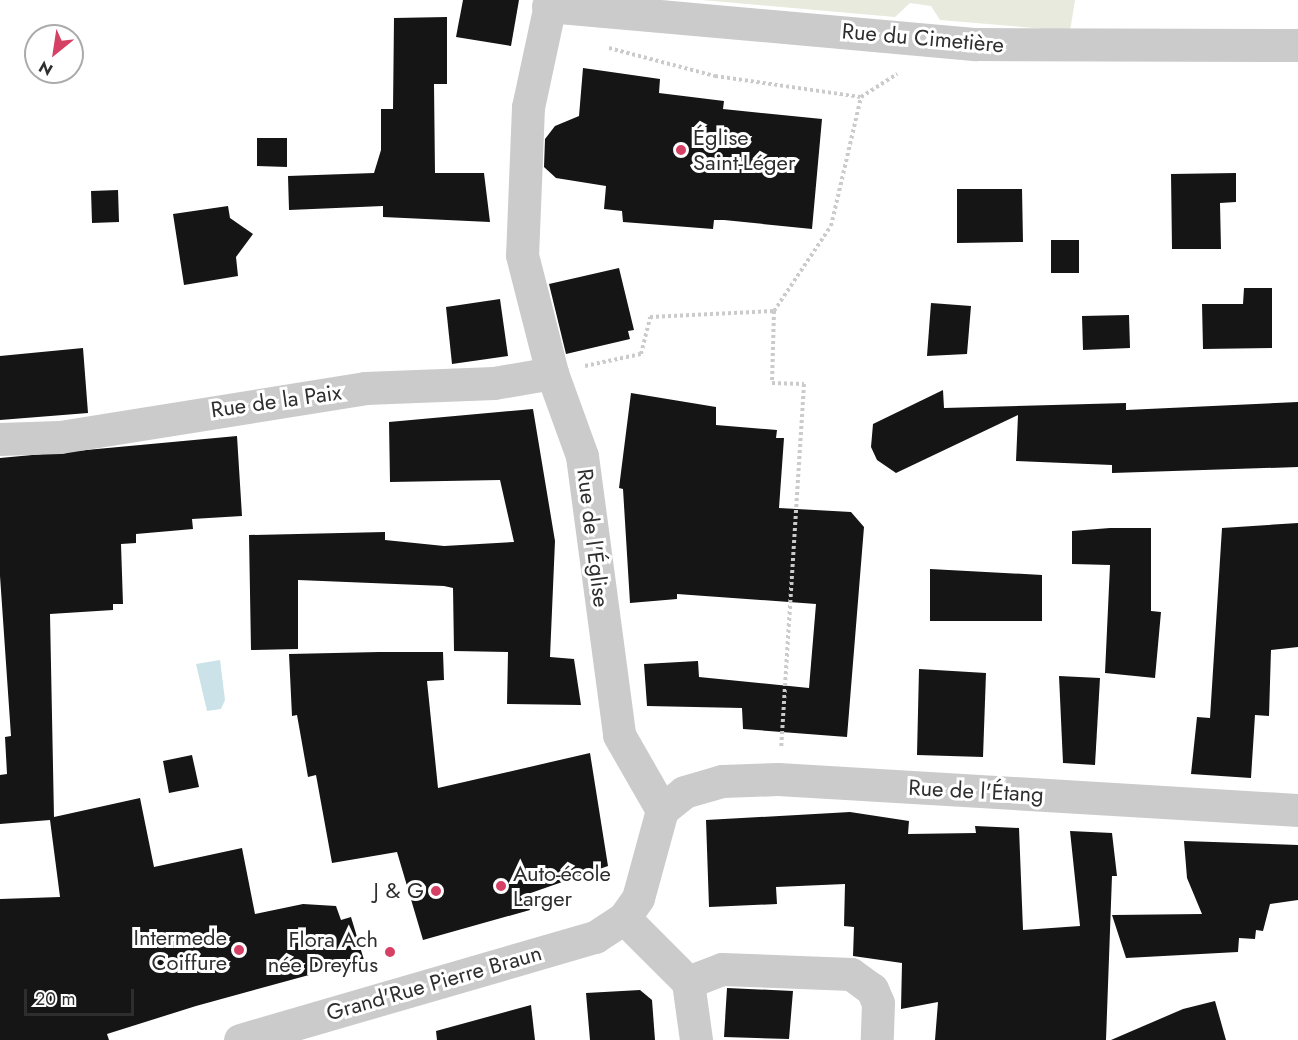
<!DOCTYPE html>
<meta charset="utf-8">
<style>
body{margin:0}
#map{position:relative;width:1298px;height:1040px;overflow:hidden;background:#fff;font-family:Jost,sans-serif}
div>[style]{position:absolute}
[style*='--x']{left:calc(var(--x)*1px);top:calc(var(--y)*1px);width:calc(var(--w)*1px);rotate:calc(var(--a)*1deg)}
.green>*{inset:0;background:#e7eadd}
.water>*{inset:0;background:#cbe2e9}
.building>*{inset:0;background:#151515}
.path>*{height:4px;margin-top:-2px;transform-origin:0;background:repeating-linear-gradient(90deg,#cbcbcb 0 3px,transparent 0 6px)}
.street>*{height:33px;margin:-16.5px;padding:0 16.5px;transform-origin:16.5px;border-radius:16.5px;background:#cbcbcb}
.dots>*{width:16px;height:16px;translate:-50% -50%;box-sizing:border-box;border:3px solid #fff;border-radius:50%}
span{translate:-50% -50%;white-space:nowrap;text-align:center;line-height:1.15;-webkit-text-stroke:6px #fff;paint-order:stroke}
.street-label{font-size:22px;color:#2e2e2e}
.poi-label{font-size:22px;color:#2e2e2e}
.left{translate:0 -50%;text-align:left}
.right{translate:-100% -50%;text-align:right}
.north{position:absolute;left:24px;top:24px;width:60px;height:60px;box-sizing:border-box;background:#fff;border:2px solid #ababab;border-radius:50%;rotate:210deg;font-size:16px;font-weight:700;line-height:24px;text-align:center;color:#2e2e2e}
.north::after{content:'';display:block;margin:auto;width:21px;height:27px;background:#d64064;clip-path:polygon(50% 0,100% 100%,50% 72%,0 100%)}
.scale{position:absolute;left:24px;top:989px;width:110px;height:27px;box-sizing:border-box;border:3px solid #2e2e2e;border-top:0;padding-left:8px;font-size:18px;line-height:21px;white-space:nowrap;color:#2e2e2e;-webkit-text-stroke:4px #fff;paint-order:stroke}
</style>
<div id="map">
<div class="green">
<i style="clip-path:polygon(702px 0,1075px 0,1070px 31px,940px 20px,931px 6px,910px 3px,895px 17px)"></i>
</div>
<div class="water">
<i style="clip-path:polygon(220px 660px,225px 700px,221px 709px,207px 711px,196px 664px)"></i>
</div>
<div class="building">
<i style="clip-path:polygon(463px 0,519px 0,511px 46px,456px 37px)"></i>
<i style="clip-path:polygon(447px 17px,447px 84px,434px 84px,435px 173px,484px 173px,490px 222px,383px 217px,383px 206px,289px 210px,288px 176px,374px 173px,381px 150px,381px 109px,393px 109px,394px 18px)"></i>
<i style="clip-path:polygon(583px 68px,660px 79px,659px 93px,724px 101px,723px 109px,822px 119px,812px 229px,724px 220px,714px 220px,713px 229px,623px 222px,622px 211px,604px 209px,606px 186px,556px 178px,544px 167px,545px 139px,555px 126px,579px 116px)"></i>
<i style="clip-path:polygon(257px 138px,287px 138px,287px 167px,257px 166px)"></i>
<i style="clip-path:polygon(1236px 173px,1236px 202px,1220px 203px,1221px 249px,1172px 249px,1171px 174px)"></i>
<i style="clip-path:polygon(957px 189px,1022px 189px,1023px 242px,957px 243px)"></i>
<i style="clip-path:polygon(118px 190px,119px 222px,92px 223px,91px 191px)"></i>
<i style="clip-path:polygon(228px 206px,230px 218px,253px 234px,236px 257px,238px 276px,184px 285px,173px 214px)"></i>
<i style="clip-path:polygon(1051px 240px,1079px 240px,1079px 273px,1051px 273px)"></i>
<i style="clip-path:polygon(619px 268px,634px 330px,628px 331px,630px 339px,566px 354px,549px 284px)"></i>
<i style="clip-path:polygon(1244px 288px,1272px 288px,1272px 348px,1203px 349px,1202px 304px,1243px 304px)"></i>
<i style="clip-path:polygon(500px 299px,508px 356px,452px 364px,446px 307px)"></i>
<i style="clip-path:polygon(931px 303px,971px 306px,967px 354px,927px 356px)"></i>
<i style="clip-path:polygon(1129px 315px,1130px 348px,1083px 350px,1082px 316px)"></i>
<i style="clip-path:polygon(83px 348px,88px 413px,0 420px,0 356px)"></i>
<i style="clip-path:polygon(943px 390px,944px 408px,1126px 403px,1126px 410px,1298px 402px,1298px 467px,1112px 473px,1112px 465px,1016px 461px,1018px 415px,896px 473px,877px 460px,871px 447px,873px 424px)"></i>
<i style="clip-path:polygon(631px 393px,716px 407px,716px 425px,777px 430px,776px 438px,784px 438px,779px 508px,851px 512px,864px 527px,847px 737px,743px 729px,742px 708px,647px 706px,644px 664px,698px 661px,699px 677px,809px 688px,816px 604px,677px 594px,677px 599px,630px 603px,623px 489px,619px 488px)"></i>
<i style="clip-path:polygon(533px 409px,555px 541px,550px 657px,574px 659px,581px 705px,507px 704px,508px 652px,454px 651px,453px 588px,444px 586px,298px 580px,298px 649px,251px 650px,249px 535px,385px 532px,385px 540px,444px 546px,514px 542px,500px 480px,390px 482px,389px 422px)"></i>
<i style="clip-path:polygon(237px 436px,242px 516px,192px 519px,193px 529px,136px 534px,136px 543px,121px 544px,123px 604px,113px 604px,113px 610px,50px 614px,54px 817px,140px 798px,154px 867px,242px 848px,255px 914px,303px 904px,336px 906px,341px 920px,351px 917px,364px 960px,196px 1006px,107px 1034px,109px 1040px,0 1040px,0 899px,60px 897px,50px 820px,0 824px,0 775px,7px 774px,5px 737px,11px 736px,0 576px,0 458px)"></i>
<i style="clip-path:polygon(1298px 523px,1298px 647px,1271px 650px,1269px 716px,1255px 715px,1251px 778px,1191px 774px,1197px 717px,1210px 718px,1222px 528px)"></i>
<i style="clip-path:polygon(1110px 528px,1151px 528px,1151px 611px,1161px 612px,1155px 678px,1105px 673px,1110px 565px,1072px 564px,1072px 531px)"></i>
<i style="clip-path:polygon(930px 569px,1042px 575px,1042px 621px,930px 621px)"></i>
<i style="clip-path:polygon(379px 652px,443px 652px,444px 680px,427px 681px,438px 788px,590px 753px,608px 866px,525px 895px,530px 910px,423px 940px,397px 852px,332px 863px,316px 775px,308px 777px,297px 715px,292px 716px,289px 654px)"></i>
<i style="clip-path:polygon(919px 669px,986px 673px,983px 757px,917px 755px)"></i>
<i style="clip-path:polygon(1059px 676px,1100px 678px,1095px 765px,1063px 763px)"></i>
<i style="clip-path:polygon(192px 755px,199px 787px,169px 793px,163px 761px)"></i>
<i style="clip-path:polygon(850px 812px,909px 821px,908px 834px,976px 833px,975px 826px,1019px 828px,1023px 930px,1080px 926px,1070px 831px,1112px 833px,1117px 876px,1112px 876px,1106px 1040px,935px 1040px,938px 1002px,901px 1009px,902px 963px,853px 956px,854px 927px,844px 926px,845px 884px,776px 887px,777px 904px,709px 907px,706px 820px)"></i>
<i style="clip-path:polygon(1184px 841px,1298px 845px,1298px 900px,1270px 904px,1263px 931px,1256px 930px,1255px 939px,1239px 938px,1238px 952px,1126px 958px,1112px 915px,1202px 914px,1187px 878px)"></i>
<i style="clip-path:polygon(727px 988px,793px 991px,789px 1039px,724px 1037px)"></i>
<i style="clip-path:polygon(640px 990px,652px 1000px,655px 1040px,590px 1040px,586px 993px)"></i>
<i style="clip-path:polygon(1215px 1001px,1226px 1040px,1111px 1040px,1183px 1009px)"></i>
<i style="clip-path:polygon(531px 1005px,535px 1040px,437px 1040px,436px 1031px)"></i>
</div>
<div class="path">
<i style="--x:609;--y:48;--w:110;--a:14.8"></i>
<i style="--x:715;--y:76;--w:148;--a:8.2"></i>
<i style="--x:774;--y:311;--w:72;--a:91.6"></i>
<i style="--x:772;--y:383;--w:32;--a:2"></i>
<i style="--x:804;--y:384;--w:363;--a:93.6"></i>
<i style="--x:585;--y:366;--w:57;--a:-12.1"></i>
<i style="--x:641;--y:354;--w:38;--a:-76"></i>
<i style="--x:650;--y:317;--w:124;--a:-2.8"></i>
<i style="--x:774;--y:311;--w:102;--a:-56.2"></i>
<i style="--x:831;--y:226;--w:132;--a:-76.9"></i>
<i style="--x:861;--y:97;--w:43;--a:-32.6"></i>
</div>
<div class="street">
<i style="--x:551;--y:0;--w:109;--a:102.1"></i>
<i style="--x:528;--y:107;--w:148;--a:92.3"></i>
<i style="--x:522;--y:255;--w:122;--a:75.7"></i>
<i style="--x:552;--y:373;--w:88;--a:70.1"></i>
<i style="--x:582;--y:456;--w:281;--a:82.4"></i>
<i style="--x:619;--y:735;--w:86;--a:60.2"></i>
<i style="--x:548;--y:6;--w:430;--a:5.1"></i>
<i style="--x:976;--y:44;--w:322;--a:0.2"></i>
<i style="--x:0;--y:439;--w:60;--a:-1.9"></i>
<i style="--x:60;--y:437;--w:309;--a:-9.1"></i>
<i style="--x:365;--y:388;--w:129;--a:-2.2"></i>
<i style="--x:494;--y:383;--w:59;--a:-9.8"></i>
<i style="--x:624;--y:918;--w:91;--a:45"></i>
<i style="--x:688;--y:982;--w:59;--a:82.1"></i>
<i style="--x:688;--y:982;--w:36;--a:-21"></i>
<i style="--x:722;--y:969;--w:129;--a:2.2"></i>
<i style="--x:851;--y:974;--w:26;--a:36"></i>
<i style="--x:872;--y:989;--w:15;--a:67"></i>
<i style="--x:878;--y:1003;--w:37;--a:92"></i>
<i style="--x:240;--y:1040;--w:370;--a:-16.2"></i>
<i style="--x:595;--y:937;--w:35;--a:-33"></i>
<i style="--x:624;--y:918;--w:24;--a:-55"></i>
<i style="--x:638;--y:898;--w:91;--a:-74.7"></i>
<i style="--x:662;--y:810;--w:28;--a:-39"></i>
<i style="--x:684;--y:792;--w:40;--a:-16"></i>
<i style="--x:722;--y:781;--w:56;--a:-2"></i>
<i style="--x:778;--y:779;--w:521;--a:3.41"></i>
</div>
<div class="dots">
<i style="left:681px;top:150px;background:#d64064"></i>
<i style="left:501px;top:886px;background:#d64064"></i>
<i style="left:436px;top:891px;background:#d64064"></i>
<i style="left:239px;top:950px;background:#d64064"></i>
<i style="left:390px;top:952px;background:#d64064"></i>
</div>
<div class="street-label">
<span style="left:923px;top:38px;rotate:5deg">Rue du Cimetière</span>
<span style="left:276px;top:401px;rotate:-8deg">Rue de la Paix</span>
<span style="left:593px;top:538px;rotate:83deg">Rue de l'Église</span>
<span style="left:976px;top:791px;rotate:3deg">Rue de l'Étang</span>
<span style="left:434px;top:983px;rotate:-16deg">Grand'Rue Pierre Braun</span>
</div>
<div class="poi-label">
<span class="left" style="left:693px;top:150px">Église<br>Saint-Léger</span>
<span class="left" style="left:513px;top:886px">Auto-école<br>Larger</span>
<span class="right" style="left:424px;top:891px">J &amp; G</span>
<span class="right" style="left:227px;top:950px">Intermede<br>Coiffure</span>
<span class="right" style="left:378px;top:952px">Flora Ach<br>née Dreyfus</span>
</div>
<div class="north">N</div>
<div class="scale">20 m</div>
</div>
